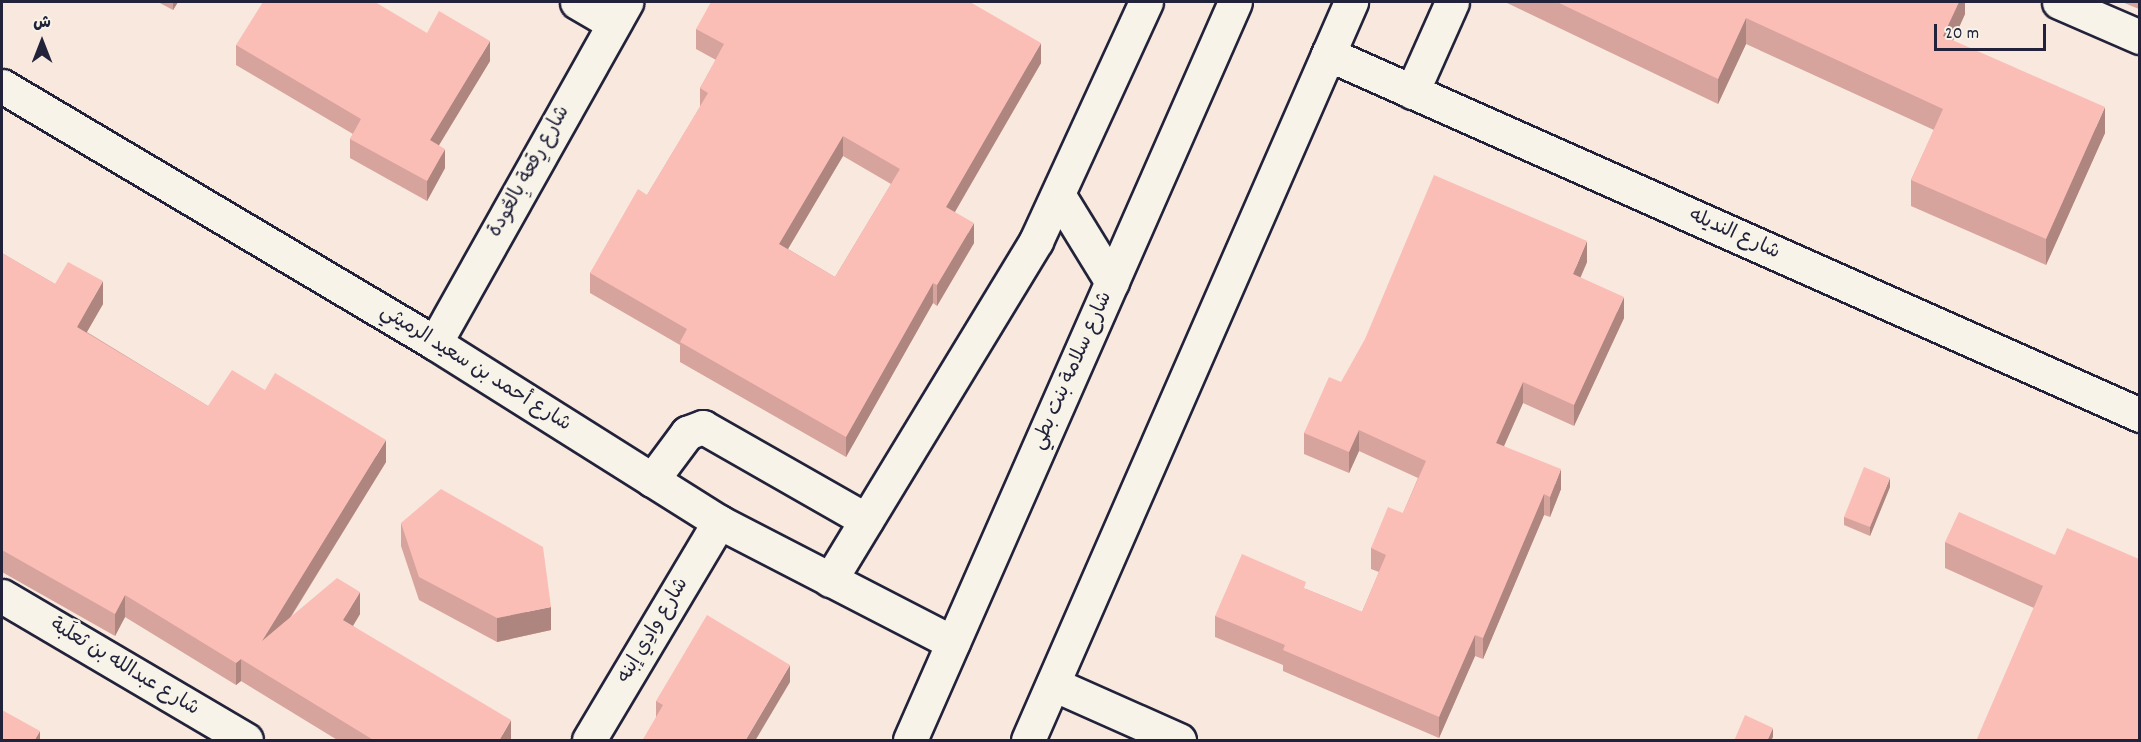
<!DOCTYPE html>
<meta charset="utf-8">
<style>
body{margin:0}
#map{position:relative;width:2141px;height:742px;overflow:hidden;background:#f8e8de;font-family:Dekko,"Playpen Sans Arabic",sans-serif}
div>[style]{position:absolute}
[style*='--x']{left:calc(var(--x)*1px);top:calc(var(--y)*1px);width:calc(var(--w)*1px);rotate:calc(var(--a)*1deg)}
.roads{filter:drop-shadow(2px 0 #22223b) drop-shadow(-2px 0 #22223b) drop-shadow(0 2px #22223b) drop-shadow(0 -2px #22223b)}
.minor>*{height:33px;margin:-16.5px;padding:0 16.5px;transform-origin:16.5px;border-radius:16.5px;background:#f7f3e8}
.major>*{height:33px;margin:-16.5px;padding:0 16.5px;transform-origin:16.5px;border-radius:16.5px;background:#f7f3e8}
.wall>*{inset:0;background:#d7a39d}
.shaded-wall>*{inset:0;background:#af8580}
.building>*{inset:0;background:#fabeb7}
span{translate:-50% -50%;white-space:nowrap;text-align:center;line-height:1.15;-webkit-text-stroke:5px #f7f3e8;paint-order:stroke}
.street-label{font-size:20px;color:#22223b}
.frame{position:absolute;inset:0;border:3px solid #22223b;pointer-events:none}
.north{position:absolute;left:12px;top:12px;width:60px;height:60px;-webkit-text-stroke:4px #f7f3e8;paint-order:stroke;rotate:0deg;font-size:16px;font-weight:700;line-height:24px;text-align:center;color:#22223b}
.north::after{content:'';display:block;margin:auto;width:21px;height:27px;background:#22223b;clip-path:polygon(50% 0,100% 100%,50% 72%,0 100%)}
.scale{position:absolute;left:1934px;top:24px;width:112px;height:27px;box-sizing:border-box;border:3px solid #22223b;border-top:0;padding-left:8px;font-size:18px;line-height:21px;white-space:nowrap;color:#22223b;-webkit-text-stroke:4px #f7f3e8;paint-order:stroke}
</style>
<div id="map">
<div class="roads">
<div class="minor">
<i style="--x:577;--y:2;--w:42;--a:30.3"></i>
<i style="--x:2059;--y:2;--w:88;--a:23.4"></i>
<i style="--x:1328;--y:54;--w:889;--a:23.97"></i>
<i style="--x:2;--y:86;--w:504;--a:30.69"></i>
<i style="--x:435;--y:343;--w:336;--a:32.2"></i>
<i style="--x:719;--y:522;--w:263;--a:27.3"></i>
<i style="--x:1412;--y:92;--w:98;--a:-66"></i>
<i style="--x:1059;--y:196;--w:101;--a:58.4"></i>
<i style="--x:435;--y:343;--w:391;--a:-60.7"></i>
<i style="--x:652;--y:480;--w:59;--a:-53.3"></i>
<i style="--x:687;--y:433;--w:17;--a:-21"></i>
<i style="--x:703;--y:427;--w:188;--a:29.7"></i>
<i style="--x:830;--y:580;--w:397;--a:-58.7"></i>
<i style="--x:1036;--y:241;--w:263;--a:-65.3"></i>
<i style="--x:2;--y:596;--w:283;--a:30.5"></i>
<i style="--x:1053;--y:684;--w:138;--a:24"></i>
<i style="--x:589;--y:740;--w:254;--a:-59.2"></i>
</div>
<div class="major">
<i style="--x:910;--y:740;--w:806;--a:-66.23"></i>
<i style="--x:1028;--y:740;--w:806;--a:-66.36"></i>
</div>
</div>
<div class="wall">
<i style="clip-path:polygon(158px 2px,178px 2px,173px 10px)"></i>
<i style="clip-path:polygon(1505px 2px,1965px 2px,1965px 14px,1953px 41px,2105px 133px,2046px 265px,1911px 206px,1911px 180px,1934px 130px,1746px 44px,1718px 104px)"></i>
<i style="clip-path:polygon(2122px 2px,2139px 2px,2139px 9px)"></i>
<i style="clip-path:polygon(evenodd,696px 29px,1041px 63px,955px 212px,974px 243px,937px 306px,933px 303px,846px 457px,680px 362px,680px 345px,590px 293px,590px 273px,647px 195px,700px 107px,700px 88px,716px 60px,696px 49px,696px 29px,843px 156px,891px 184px,835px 277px,788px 249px,843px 156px)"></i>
<i style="clip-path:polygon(427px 33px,490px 61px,439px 145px,445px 168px,427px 201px,350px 158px,350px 139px,353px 134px,236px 65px,236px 45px)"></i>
<i style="clip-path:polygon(2px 253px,55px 284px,103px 304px,87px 332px,208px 406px,265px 390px,386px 462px,291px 617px,360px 614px,353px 626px,511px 741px,339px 741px,241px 681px,236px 685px,125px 617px,115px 636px,2px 572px)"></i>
<i style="clip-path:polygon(1587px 262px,1580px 278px,1624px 318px,1574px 426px,1523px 403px,1504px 446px,1561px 489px,1550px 517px,1544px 515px,1483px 659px,1475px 656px,1439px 738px,1283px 671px,1283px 665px,1215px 637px,1215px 616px,1306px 589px,1362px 612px,1379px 572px,1371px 569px,1371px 548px,1403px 513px,1418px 478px,1359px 451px,1349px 473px,1304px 454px,1304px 433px,1341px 382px)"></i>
<i style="clip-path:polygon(1890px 487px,1870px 536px,1844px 525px,1844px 517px)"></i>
<i style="clip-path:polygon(401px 523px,551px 630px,497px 642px,419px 600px,401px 546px)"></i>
<i style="clip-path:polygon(1945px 542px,2055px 555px,2139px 559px,2034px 608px,1945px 568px)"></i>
<i style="clip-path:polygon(790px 682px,656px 717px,656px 701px)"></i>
</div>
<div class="shaded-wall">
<i style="clip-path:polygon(173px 2px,178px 2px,173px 10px)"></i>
<i style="clip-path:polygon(1959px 2px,1965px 2px,1965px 14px,1943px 62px,1943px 36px)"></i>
<i style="clip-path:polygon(1746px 18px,1746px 44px,1718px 104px,1718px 79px)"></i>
<i style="clip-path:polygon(490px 41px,490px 61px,430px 160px,430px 140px)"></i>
<i style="clip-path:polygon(1041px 43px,1041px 63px,946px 227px,946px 207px)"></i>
<i style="clip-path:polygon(2105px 107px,2105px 133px,2046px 265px,2046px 239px)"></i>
<i style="clip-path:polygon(843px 136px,843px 156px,779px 264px,779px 244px)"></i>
<i style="clip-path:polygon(445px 149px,445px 168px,427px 201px,427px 181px)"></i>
<i style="clip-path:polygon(974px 223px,974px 243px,937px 306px,937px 285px)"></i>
<i style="clip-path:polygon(1587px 241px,1587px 262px,1573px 295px,1573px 274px)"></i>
<i style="clip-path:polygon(103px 281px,103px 304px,77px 349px,77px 327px)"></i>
<i style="clip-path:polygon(933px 283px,933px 303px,846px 457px,846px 437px)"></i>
<i style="clip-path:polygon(1624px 297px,1624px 318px,1574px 426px,1574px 405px)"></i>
<i style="clip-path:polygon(1523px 382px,1523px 403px,1496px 464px,1496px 443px)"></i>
<i style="clip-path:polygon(1359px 430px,1359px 451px,1349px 473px,1349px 452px)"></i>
<i style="clip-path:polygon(386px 440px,386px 462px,262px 663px,262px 641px)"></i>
<i style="clip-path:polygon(1561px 469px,1561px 489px,1550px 517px,1550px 497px)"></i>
<i style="clip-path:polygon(1890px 478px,1890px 487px,1870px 536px,1870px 527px)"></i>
<i style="clip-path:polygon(1544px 494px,1544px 515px,1483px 659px,1483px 638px)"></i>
<i style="clip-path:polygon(360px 592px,360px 614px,343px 642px,343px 620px)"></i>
<i style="clip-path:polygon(125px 595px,125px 617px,115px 636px,115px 614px)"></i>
<i style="clip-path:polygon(551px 607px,551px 630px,497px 642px,497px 618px)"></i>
<i style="clip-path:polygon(1475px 635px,1475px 656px,1439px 738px,1439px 717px)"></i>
<i style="clip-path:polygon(241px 659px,241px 681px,236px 685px,236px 663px)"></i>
<i style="clip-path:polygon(790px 665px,790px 682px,755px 741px,745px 741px)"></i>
<i style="clip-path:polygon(511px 720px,511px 741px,499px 741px)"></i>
<i style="clip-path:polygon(1773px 728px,1773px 737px,1771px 741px,1767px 741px)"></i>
<i style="clip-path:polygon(40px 731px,40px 741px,34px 741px)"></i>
</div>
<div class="building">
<i style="clip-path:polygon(263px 2px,375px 2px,427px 33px,439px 11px,490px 41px,430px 140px,445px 149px,427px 181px,350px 139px,361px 119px,236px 45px)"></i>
<i style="clip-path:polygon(evenodd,711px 2px,970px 2px,1041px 43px,946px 207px,974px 223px,937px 285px,933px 283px,846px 437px,680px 342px,687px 329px,590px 273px,638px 189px,647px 195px,708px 93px,700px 88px,724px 44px,696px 29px,711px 2px,843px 136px,900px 169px,835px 277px,779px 244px,843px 136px)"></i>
<i style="clip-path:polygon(1557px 2px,1959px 2px,1943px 36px,2105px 107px,2046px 239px,1911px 180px,1943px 109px,1746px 18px,1718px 79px)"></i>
<i style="clip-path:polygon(1434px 175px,1587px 241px,1573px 274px,1624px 297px,1574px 405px,1523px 382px,1496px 443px,1561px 469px,1550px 497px,1544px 494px,1483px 638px,1475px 635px,1439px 717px,1283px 650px,1285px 645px,1215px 616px,1242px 554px,1306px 582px,1304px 588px,1362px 612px,1386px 555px,1371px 548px,1388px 507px,1403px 513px,1426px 461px,1359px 430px,1349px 452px,1304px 433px,1329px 377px,1341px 382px,1365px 339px)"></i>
<i style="clip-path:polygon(2px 253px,55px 284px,68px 262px,103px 281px,77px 327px,208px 406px,232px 370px,265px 390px,275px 373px,386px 440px,262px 641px,337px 578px,360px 592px,343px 620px,511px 720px,499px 741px,375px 741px,241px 659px,236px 663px,125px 595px,115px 614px,2px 550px)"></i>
<i style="clip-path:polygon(1864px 467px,1890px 478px,1870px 527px,1844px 517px)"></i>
<i style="clip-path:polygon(441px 489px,543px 547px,551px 607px,497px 618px,419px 577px,401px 523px)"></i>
<i style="clip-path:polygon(1959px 512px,2055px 555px,2067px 528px,2139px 559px,2139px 741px,1976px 741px,2043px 586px,1945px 542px)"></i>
<i style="clip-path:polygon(707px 615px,790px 665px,745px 741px,642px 741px,663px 705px,656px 701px)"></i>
<i style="clip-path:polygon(2px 710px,40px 731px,34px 741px,2px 741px)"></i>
<i style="clip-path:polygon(1745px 715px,1773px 728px,1767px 741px,1734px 741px)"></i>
</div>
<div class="street-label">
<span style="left:530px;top:172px;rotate:-61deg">شارع رِقعة بِالعُودة</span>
<span style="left:1734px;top:235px;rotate:24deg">شارع النديله</span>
<span style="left:475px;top:369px;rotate:32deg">شارع أحمد بن سعيد الرميثي</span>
<span style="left:1073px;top:371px;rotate:-66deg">شارع سلامة بنت بطي</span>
<span style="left:654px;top:631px;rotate:-59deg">شارع وادِي إبنه</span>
<span style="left:124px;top:668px;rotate:31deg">شارع عبدالله بن ثعلَبة</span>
</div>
<div class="frame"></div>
<div class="north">ش</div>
<div class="scale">20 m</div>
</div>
